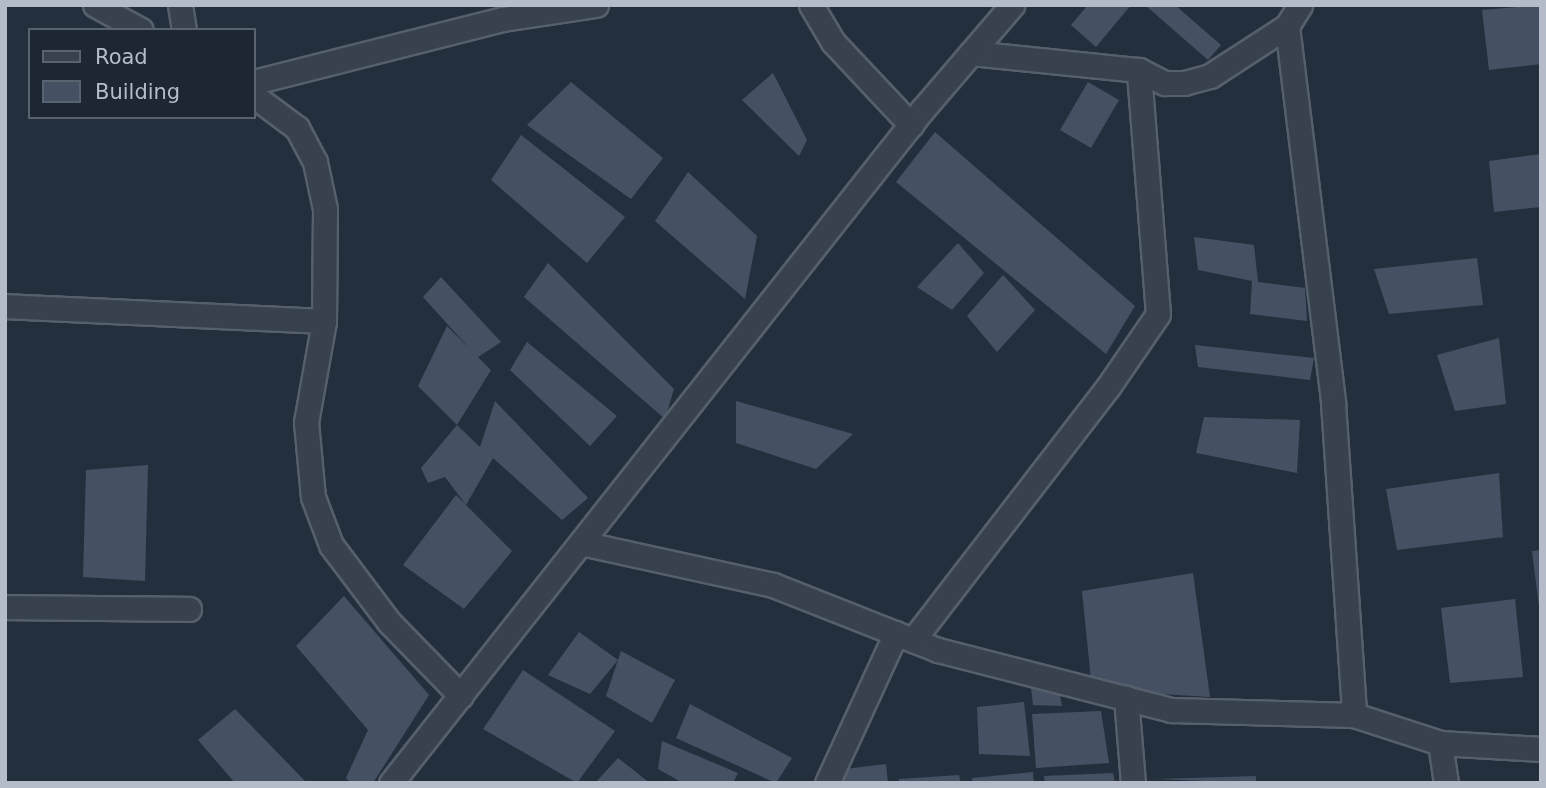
<!DOCTYPE html>
<style>
body{margin:0}
#map{position:relative;width:1546px;height:788px;overflow:hidden;background:#242f3e;font-family:"DejaVu Sans",sans-serif}
div>[style]{position:absolute}
[style*='--x']{left:calc(var(--x)*1px);top:calc(var(--y)*1px);width:calc(var(--w)*1px);rotate:calc(var(--a)*1deg)}
.building>*{inset:0;background:#455162}
.roads{filter:drop-shadow(2px 0 #565f6c) drop-shadow(-2px 0 #565f6c) drop-shadow(0 2px #565f6c) drop-shadow(0 -2px #565f6c)}
.minor>*{height:23px;margin:-11.5px;padding:0 11.5px;transform-origin:11.5px;border-radius:11.5px;background:#38414e}
span{translate:-50% -50%;white-space:nowrap;text-align:center;line-height:1.15;-webkit-text-stroke:7px #1d2633;paint-order:stroke}
.frame{position:absolute;inset:0;border:7px solid #b4bcc9;pointer-events:none}
.legend{position:absolute;left:28px;top:28px;width:228px;height:91px;box-sizing:border-box;background:#1d2633;border:2px solid #59626f;margin:0;padding:9px 12px;list-style:none;font-size:21px;color:#b4bcc9}
.legend li{display:flex;align-items:center;gap:14px;height:35px}
.legend b{width:35px;border:2px solid #59626f}
</style>
<div id="map">
<div class="building">
<i style="clip-path:polygon(1088px 5px,1131px 5px,1096px 47px,1071px 25px)"></i>
<i style="clip-path:polygon(1145px 5px,1175px 5px,1221px 45px,1208px 60px)"></i>
<i style="clip-path:polygon(1541px 5px,1541px 64px,1489px 70px,1482px 10px)"></i>
<i style="clip-path:polygon(773px 73px,807px 140px,799px 156px,742px 100px)"></i>
<i style="clip-path:polygon(571px 82px,663px 158px,631px 199px,527px 125px)"></i>
<i style="clip-path:polygon(1088px 82px,1119px 100px,1091px 148px,1060px 130px)"></i>
<i style="clip-path:polygon(935px 132px,1135px 306px,1106px 354px,896px 182px)"></i>
<i style="clip-path:polygon(521px 135px,625px 217px,587px 263px,491px 180px)"></i>
<i style="clip-path:polygon(1541px 154px,1541px 207px,1494px 212px,1489px 161px)"></i>
<i style="clip-path:polygon(688px 172px,757px 236px,745px 299px,655px 221px)"></i>
<i style="clip-path:polygon(1194px 237px,1254px 245px,1258px 282px,1305px 288px,1307px 321px,1250px 314px,1252px 281px,1198px 270px)"></i>
<i style="clip-path:polygon(958px 243px,984px 273px,952px 310px,917px 287px)"></i>
<i style="clip-path:polygon(1477px 258px,1483px 305px,1389px 314px,1374px 269px)"></i>
<i style="clip-path:polygon(548px 263px,674px 389px,665px 419px,524px 297px)"></i>
<i style="clip-path:polygon(1003px 275px,1035px 310px,997px 352px,967px 316px)"></i>
<i style="clip-path:polygon(441px 277px,501px 342px,478px 357px,491px 370px,457px 425px,418px 386px,447px 326px,470px 349px,423px 297px)"></i>
<i style="clip-path:polygon(1499px 338px,1506px 404px,1455px 411px,1437px 355px)"></i>
<i style="clip-path:polygon(527px 342px,617px 416px,590px 446px,510px 370px)"></i>
<i style="clip-path:polygon(1195px 345px,1314px 358px,1310px 380px,1198px 367px)"></i>
<i style="clip-path:polygon(495px 401px,588px 498px,562px 520px,493px 458px,466px 505px,445px 477px,428px 483px,421px 468px,457px 425px,480px 447px)"></i>
<i style="clip-path:polygon(736px 401px,853px 434px,816px 469px,736px 443px)"></i>
<i style="clip-path:polygon(1204px 417px,1300px 420px,1297px 473px,1196px 453px)"></i>
<i style="clip-path:polygon(148px 465px,145px 581px,83px 577px,86px 470px)"></i>
<i style="clip-path:polygon(1499px 473px,1503px 537px,1397px 550px,1386px 489px)"></i>
<i style="clip-path:polygon(456px 495px,512px 551px,464px 609px,403px 565px)"></i>
<i style="clip-path:polygon(1541px 550px,1541px 607px,1539px 607px,1532px 551px)"></i>
<i style="clip-path:polygon(1193px 573px,1210px 697px,1092px 690px,1082px 591px)"></i>
<i style="clip-path:polygon(344px 596px,429px 695px,373px 783px,351px 783px,346px 778px,368px 730px,296px 646px)"></i>
<i style="clip-path:polygon(1515px 599px,1523px 677px,1450px 683px,1441px 608px)"></i>
<i style="clip-path:polygon(579px 632px,618px 660px,621px 651px,675px 680px,652px 723px,606px 696px,618px 660px,590px 694px,548px 675px)"></i>
<i style="clip-path:polygon(523px 670px,615px 731px,577px 783px,483px 729px)"></i>
<i style="clip-path:polygon(1030px 679px,1058px 685px,1062px 706px,1033px 705px)"></i>
<i style="clip-path:polygon(1024px 702px,1030px 756px,979px 754px,977px 707px)"></i>
<i style="clip-path:polygon(690px 704px,792px 758px,776px 783px,676px 738px)"></i>
<i style="clip-path:polygon(235px 709px,307px 783px,235px 783px,198px 740px)"></i>
<i style="clip-path:polygon(1101px 711px,1109px 763px,1036px 768px,1032px 714px)"></i>
<i style="clip-path:polygon(662px 741px,738px 773px,733px 783px,683px 783px,658px 769px)"></i>
<i style="clip-path:polygon(618px 758px,650px 783px,595px 783px)"></i>
<i style="clip-path:polygon(886px 764px,888px 783px,839px 783px,837px 770px)"></i>
<i style="clip-path:polygon(1033px 772px,1034px 783px,973px 783px,972px 778px)"></i>
<i style="clip-path:polygon(1113px 773px,1115px 783px,1045px 783px,1044px 776px)"></i>
<i style="clip-path:polygon(959px 775px,961px 783px,899px 783px,899px 779px)"></i>
<i style="clip-path:polygon(1256px 776px,1256px 783px,1156px 779px)"></i>
</div>
<div class="roads">
<div class="minor">
<i style="--x:95;--y:5;--w:52;--a:28.5"></i>
<i style="--x:180;--y:5;--w:25;--a:81"></i>
<i style="--x:811;--y:5;--w:43;--a:59.3"></i>
<i style="--x:833;--y:42;--w:114;--a:46.8"></i>
<i style="--x:1287;--y:26;--w:380;--a:83"></i>
<i style="--x:1333;--y:403;--w:313;--a:86.1"></i>
<i style="--x:971;--y:53;--w:169;--a:5.8"></i>
<i style="--x:1139;--y:70;--w:29;--a:27"></i>
<i style="--x:1165;--y:83;--w:19;--a:0"></i>
<i style="--x:1184;--y:83;--w:27;--a:-15"></i>
<i style="--x:1210;--y:76;--w:92;--a:-33"></i>
<i style="--x:1287;--y:26;--w:25;--a:-58"></i>
<i style="--x:254;--y:82;--w:257;--a:-14.2"></i>
<i style="--x:503;--y:19;--w:94;--a:-8.6"></i>
<i style="--x:254;--y:96;--w:54;--a:36.7"></i>
<i style="--x:297;--y:128;--w:38;--a:62"></i>
<i style="--x:315;--y:162;--w:48;--a:78"></i>
<i style="--x:325;--y:209;--w:112;--a:90.5"></i>
<i style="--x:324;--y:321;--w:103;--a:100.1"></i>
<i style="--x:306;--y:422;--w:75;--a:84.7"></i>
<i style="--x:313;--y:497;--w:51;--a:69.4"></i>
<i style="--x:331;--y:545;--w:96;--a:53"></i>
<i style="--x:389;--y:622;--w:103;--a:45.8"></i>
<i style="--x:5;--y:306;--w:319;--a:2.7"></i>
<i style="--x:581;--y:543;--w:197;--a:12.3"></i>
<i style="--x:773;--y:585;--w:177;--a:21.5"></i>
<i style="--x:938;--y:650;--w:241;--a:14.4"></i>
<i style="--x:1171;--y:710;--w:183;--a:1.6"></i>
<i style="--x:1354;--y:715;--w:90;--a:18"></i>
<i style="--x:1440;--y:743;--w:101;--a:3.4"></i>
<i style="--x:5;--y:607;--w:184;--a:0.6"></i>
<i style="--x:913;--y:640;--w:319;--a:-52.4"></i>
<i style="--x:1108;--y:387;--w:88;--a:-55.6"></i>
<i style="--x:1158;--y:314;--w:245;--a:-94.5"></i>
<i style="--x:1126;--y:698;--w:85;--a:85.3"></i>
<i style="--x:1440;--y:743;--w:40;--a:81.5"></i>
<i style="--x:391;--y:783;--w:859;--a:-51.72"></i>
<i style="--x:923;--y:109;--w:137;--a:-49.4"></i>
<i style="--x:827;--y:783;--w:165;--a:-65.3"></i>
</div>
</div>
<div class="frame"></div>
<ul class="legend">
<li><b style="height:9px;background:#38414e"></b>Road</li>
<li><b style="height:19px;background:#455162"></b>Building</li>
</ul>
</div>
